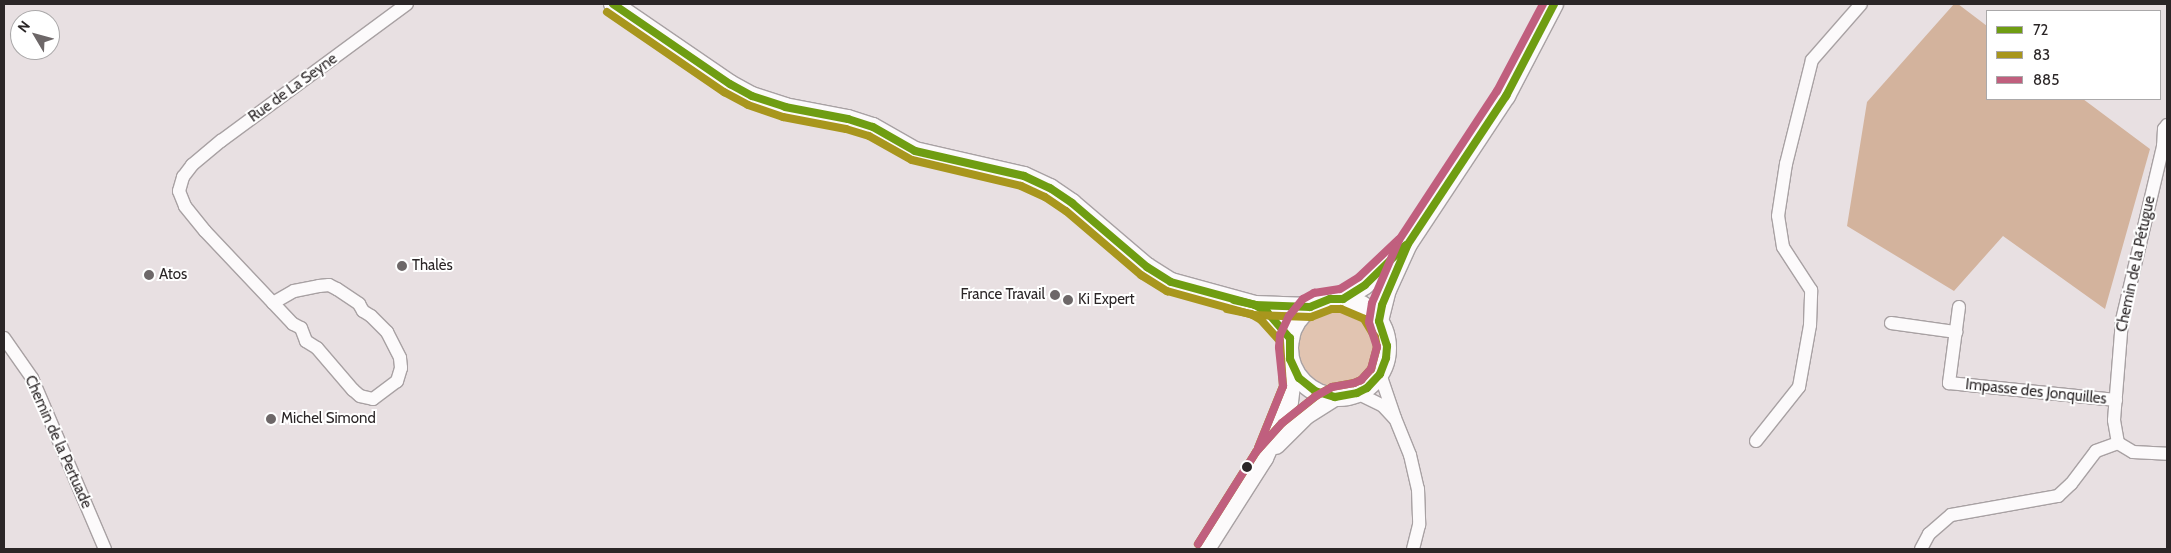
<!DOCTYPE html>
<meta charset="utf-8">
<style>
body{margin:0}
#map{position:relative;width:2171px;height:553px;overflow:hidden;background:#e8e0e2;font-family:Cabin,sans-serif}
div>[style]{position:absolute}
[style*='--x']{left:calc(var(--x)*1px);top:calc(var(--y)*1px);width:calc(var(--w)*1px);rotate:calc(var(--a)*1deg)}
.green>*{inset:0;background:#e1c4b1}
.round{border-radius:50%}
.forest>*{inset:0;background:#d3b39d}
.roads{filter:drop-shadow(1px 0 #a8a1a3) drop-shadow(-1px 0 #a8a1a3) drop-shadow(0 1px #a8a1a3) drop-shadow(0 -1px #a8a1a3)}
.street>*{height:12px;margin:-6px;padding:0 6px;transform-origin:6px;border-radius:6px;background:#fcfafb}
.secondary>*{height:18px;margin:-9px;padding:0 9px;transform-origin:9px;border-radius:9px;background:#fcfafb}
.secondary>.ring{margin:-9px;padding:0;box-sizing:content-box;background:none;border:18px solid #fcfafb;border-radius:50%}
.bus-1>*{height:8px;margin:-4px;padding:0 4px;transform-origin:4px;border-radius:4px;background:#6f9d12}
.bus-2>*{height:8px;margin:-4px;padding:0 4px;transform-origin:4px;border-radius:4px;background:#a8961d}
.bus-3>*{height:8px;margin:-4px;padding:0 4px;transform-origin:4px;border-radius:4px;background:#c05f7e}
.dots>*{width:14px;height:14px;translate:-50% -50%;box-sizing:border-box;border:2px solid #fff;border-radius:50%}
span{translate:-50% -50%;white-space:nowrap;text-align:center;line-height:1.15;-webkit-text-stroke:4px #fff;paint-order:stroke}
.street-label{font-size:15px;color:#2b2627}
.poi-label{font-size:15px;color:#2b2627}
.left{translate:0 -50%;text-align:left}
.right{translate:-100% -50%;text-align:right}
.frame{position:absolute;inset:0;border:5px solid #2b2627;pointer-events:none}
.legend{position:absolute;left:1986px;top:10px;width:175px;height:90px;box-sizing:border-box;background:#fff;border:1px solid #aaa8a9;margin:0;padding:6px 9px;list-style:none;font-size:15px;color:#2b2627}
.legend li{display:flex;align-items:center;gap:10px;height:25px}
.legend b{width:25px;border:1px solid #aaa8a9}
.north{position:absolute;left:10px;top:10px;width:50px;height:50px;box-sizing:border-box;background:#fff;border:1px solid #aaa8a9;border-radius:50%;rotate:307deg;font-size:14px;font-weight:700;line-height:20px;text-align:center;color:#2b2627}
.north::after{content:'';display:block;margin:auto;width:18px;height:22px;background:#6d6768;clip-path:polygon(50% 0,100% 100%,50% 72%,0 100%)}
</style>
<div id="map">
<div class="green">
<i class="round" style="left:1289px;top:299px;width:98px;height:98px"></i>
</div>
<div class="forest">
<i style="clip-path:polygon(1954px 4px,1958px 4px,1987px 26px,1987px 99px,2083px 99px,2150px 149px,2105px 309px,2003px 236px,1954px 291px,1847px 226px,1867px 102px)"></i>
</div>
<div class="roads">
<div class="street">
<i style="--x:2167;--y:125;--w:5;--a:127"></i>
<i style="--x:2164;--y:129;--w:17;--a:93"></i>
<i style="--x:2163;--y:146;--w:7;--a:-56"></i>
<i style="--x:273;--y:303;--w:24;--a:-30"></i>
<i style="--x:294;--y:291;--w:25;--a:-11"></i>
<i style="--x:319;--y:286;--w:10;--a:-6"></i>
<i style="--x:329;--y:285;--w:9;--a:27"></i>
<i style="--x:337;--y:289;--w:27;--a:34"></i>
<i style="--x:359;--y:304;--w:8;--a:60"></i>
<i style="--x:363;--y:311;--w:9;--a:32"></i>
<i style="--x:371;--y:316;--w:23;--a:45"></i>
<i style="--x:387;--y:332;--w:29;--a:63"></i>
<i style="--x:400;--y:358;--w:10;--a:84"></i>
<i style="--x:401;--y:368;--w:14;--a:107"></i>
<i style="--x:397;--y:381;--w:30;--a:143"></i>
<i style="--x:373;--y:399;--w:13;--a:-167"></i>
<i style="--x:360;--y:396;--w:9;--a:-139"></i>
<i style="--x:353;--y:390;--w:55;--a:-130.6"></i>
<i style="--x:317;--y:348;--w:13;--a:-148"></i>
<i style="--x:306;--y:341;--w:14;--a:-111"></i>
<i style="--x:301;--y:328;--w:9;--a:-153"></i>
<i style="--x:293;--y:324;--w:128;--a:-133.4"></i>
<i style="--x:205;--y:231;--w:32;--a:-129"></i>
<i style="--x:185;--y:206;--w:16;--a:-112"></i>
<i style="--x:179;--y:191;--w:15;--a:-74"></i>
<i style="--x:183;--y:177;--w:15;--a:-53"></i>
<i style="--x:192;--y:165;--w:38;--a:-40"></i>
<i style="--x:221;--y:141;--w:231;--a:-36.4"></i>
<i style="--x:1959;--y:307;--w:77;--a:97.5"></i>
<i style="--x:1949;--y:383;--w:168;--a:5.8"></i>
<i style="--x:1891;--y:323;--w:66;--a:7.9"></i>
<i style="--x:4;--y:338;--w:49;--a:55"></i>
<i style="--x:32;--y:378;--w:186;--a:66.9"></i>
<i style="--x:1380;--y:374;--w:46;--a:71.2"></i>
<i style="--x:1395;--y:418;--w:40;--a:68"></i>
<i style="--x:1410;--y:455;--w:35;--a:77"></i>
<i style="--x:1418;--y:489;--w:36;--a:88"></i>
<i style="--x:1419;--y:525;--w:25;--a:104"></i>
<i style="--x:1357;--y:393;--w:28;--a:26"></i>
<i style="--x:1382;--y:405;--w:18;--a:47"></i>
<i style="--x:1756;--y:441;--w:69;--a:-51.5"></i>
<i style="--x:1799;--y:387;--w:63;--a:-79.9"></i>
<i style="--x:1810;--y:325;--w:35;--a:-88"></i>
<i style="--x:1811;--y:290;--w:51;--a:-123.1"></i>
<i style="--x:1783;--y:247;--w:31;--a:-99"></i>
<i style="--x:1778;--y:216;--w:53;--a:-81.3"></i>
<i style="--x:1786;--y:164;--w:107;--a:-76"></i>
<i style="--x:1812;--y:60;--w:74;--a:-48.8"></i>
<i style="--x:2118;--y:443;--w:23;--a:-100"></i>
<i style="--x:2114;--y:420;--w:100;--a:-85.4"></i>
<i style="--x:2122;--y:320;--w:179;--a:-76.7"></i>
<i style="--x:1921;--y:549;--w:17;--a:-62"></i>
<i style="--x:1929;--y:534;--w:29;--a:-41"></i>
<i style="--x:1951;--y:515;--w:109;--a:-10.1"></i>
<i style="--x:2058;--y:496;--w:18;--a:-43"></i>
<i style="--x:2071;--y:484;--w:41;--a:-52.9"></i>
<i style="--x:2096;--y:451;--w:23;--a:-20"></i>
<i style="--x:2118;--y:443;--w:17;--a:31"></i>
<i style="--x:2133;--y:452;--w:34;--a:3"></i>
</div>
<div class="secondary">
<i style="--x:613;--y:4;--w:142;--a:34.4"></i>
<i style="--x:730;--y:84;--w:25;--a:29"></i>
<i style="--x:752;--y:96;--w:35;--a:18"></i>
<i style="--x:785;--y:107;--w:64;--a:10.8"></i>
<i style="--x:848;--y:119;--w:26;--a:18"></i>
<i style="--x:873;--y:127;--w:48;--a:29.7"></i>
<i style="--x:915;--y:151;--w:112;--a:12.9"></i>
<i style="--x:1024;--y:176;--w:29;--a:25"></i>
<i style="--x:1050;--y:188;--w:27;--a:34"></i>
<i style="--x:1072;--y:203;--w:99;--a:40.5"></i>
<i style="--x:1147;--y:267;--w:28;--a:32"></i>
<i style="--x:1171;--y:282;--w:87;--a:15.3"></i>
<i style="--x:1255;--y:305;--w:55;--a:2.1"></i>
<i class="ring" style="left:1289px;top:299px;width:80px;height:80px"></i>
<i style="--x:1343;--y:299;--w:26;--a:-32"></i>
<i style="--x:1365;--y:285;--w:44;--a:-43.2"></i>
<i style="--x:1255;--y:306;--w:22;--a:32"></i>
<i style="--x:1274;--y:318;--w:26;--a:51"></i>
<i style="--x:1379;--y:321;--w:32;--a:-76"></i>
<i style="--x:1387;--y:290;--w:51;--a:-65.5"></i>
<i style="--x:1408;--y:244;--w:178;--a:-56.5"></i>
<i style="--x:1506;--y:96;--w:104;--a:-62.4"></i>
<i style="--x:1276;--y:445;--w:42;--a:-45"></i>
<i style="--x:1306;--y:415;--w:34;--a:-32"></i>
<i style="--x:1206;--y:549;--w:108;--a:-57.5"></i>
<i style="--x:1264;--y:458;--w:61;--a:-65.9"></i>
<i style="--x:1289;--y:402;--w:33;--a:-83"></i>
</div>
</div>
<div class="bus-1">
<i style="--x:613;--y:4;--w:142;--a:34.4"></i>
<i style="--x:730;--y:84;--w:25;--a:29"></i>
<i style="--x:752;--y:96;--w:35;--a:18"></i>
<i style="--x:785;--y:107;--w:64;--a:10.8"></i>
<i style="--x:848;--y:119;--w:26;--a:18"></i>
<i style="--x:873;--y:127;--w:48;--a:29.7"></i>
<i style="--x:915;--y:151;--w:112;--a:12.9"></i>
<i style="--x:1024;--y:176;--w:29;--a:25"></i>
<i style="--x:1050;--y:188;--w:27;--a:34"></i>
<i style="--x:1072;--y:203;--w:99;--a:40.5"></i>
<i style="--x:1147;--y:267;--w:28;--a:32"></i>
<i style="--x:1171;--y:282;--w:87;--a:15.3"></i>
<i style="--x:1255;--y:305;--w:14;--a:30"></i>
<i style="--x:1267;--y:312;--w:35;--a:49"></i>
<i style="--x:1290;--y:338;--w:21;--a:90"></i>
<i style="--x:1290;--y:359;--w:21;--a:65"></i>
<i style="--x:1299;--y:378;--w:21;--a:39"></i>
<i style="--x:1315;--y:391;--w:21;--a:17"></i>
<i style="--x:1335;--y:397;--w:22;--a:-10"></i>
<i style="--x:1357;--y:393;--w:11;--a:-27"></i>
<i style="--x:1367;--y:388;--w:19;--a:-47"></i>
<i style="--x:1380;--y:374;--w:17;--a:-69"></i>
<i style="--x:1386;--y:358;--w:12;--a:-85"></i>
<i style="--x:1387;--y:346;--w:26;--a:-108"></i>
<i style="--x:1379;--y:321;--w:16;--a:-79"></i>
<i style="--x:1382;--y:305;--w:66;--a:-66.9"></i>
<i style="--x:1408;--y:244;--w:178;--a:-56.5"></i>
<i style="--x:1506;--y:96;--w:104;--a:-62.4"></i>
<i style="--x:1234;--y:300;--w:22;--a:13"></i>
<i style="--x:1255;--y:305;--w:55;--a:2.1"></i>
<i style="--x:1310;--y:307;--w:22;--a:-22"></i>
<i style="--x:1330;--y:299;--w:13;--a:0"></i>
<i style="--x:1343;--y:299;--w:26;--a:-32"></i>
<i style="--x:1365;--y:285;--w:57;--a:-44.3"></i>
</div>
<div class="bus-2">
<i style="--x:607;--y:12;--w:142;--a:34.4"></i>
<i style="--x:724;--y:92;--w:27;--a:28"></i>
<i style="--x:748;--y:105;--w:37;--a:19"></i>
<i style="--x:783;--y:117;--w:64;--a:10.8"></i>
<i style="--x:846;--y:129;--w:24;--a:17"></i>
<i style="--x:869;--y:136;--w:49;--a:29.2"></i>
<i style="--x:912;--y:160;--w:112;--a:13.4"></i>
<i style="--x:1021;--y:186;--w:26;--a:25"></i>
<i style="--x:1045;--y:197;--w:25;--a:34"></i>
<i style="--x:1066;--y:211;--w:99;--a:40.5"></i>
<i style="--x:1141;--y:275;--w:31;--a:32"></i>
<i style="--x:1167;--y:291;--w:89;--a:15.6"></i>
<i style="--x:1253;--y:315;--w:58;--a:2"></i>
<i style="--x:1311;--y:317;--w:22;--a:-21"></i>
<i style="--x:1332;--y:309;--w:9;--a:0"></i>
<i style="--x:1341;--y:309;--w:25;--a:23"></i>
<i style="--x:1364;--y:319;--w:21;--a:59"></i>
<i style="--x:1375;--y:337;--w:10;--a:79"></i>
<i style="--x:1377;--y:347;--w:23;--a:105"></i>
<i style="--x:1371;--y:369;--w:15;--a:132"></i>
<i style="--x:1361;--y:380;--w:8;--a:157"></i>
<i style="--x:1354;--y:383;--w:22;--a:170"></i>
<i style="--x:1332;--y:387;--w:18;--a:151"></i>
<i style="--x:1316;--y:396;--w:43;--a:141.5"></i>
<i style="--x:1282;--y:423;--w:39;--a:132"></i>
<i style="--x:1256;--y:452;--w:109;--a:122.2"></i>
<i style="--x:1227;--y:309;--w:25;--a:12"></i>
<i style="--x:1251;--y:314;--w:12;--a:31"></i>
<i style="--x:1261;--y:320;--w:28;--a:48"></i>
<i style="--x:1280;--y:341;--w:45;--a:86.2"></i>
<i style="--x:1283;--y:386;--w:67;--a:112"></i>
</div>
<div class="bus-3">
<i style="--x:1258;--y:448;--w:67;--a:-68"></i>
<i style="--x:1283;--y:386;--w:39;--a:-96"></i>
<i style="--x:1279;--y:347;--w:12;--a:-85"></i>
<i style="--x:1280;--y:335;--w:21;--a:-65"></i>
<i style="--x:1289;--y:316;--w:22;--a:-51"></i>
<i style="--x:1303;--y:299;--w:13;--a:-29"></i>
<i style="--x:1314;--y:293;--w:26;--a:-9"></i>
<i style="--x:1340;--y:289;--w:22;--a:-32"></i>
<i style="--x:1359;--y:277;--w:55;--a:-43.5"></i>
<i style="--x:1198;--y:544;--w:109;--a:-57.8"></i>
<i style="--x:1256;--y:452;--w:39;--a:-48"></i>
<i style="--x:1282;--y:423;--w:43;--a:-38.5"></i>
<i style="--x:1316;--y:396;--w:18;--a:-29"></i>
<i style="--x:1332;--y:387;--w:22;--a:-10"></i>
<i style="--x:1354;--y:383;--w:8;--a:-23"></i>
<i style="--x:1361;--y:380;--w:15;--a:-48"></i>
<i style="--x:1371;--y:369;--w:23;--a:-75"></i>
<i style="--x:1377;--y:347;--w:26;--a:-108"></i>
<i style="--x:1369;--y:322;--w:19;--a:-81"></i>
<i style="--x:1372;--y:303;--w:69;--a:-66.8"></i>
<i style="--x:1399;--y:240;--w:178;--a:-56.7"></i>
<i style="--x:1497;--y:91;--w:98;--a:-62.1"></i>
</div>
<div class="dots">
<i style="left:402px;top:266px;background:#6d6768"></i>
<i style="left:149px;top:275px;background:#6d6768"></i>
<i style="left:1055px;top:295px;background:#6d6768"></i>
<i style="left:1068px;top:300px;background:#6d6768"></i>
<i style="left:271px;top:419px;background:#6d6768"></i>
<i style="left:1247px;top:467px;background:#2b2627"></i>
</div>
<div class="street-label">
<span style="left:293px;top:88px;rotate:-36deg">Rue de La Seyne</span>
<span style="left:2136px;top:264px;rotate:-78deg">Chemin de la Pétugue</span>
<span style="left:2036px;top:392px;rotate:6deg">Impasse des Jonquilles</span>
<span style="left:58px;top:442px;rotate:66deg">Chemin de la Pertuade</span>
</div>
<div class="poi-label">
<span class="left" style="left:412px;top:266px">Thalès</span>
<span class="left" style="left:159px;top:275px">Atos</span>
<span class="right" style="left:1045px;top:295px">France Travail</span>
<span class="left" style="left:1078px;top:300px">Ki Expert</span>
<span class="left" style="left:281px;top:419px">Michel Simond</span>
</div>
<div class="frame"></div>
<ul class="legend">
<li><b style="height:6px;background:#6f9d12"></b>72</li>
<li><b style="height:6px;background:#a8961d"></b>83</li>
<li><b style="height:6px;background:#c05f7e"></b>885</li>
</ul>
<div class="north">N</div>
</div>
